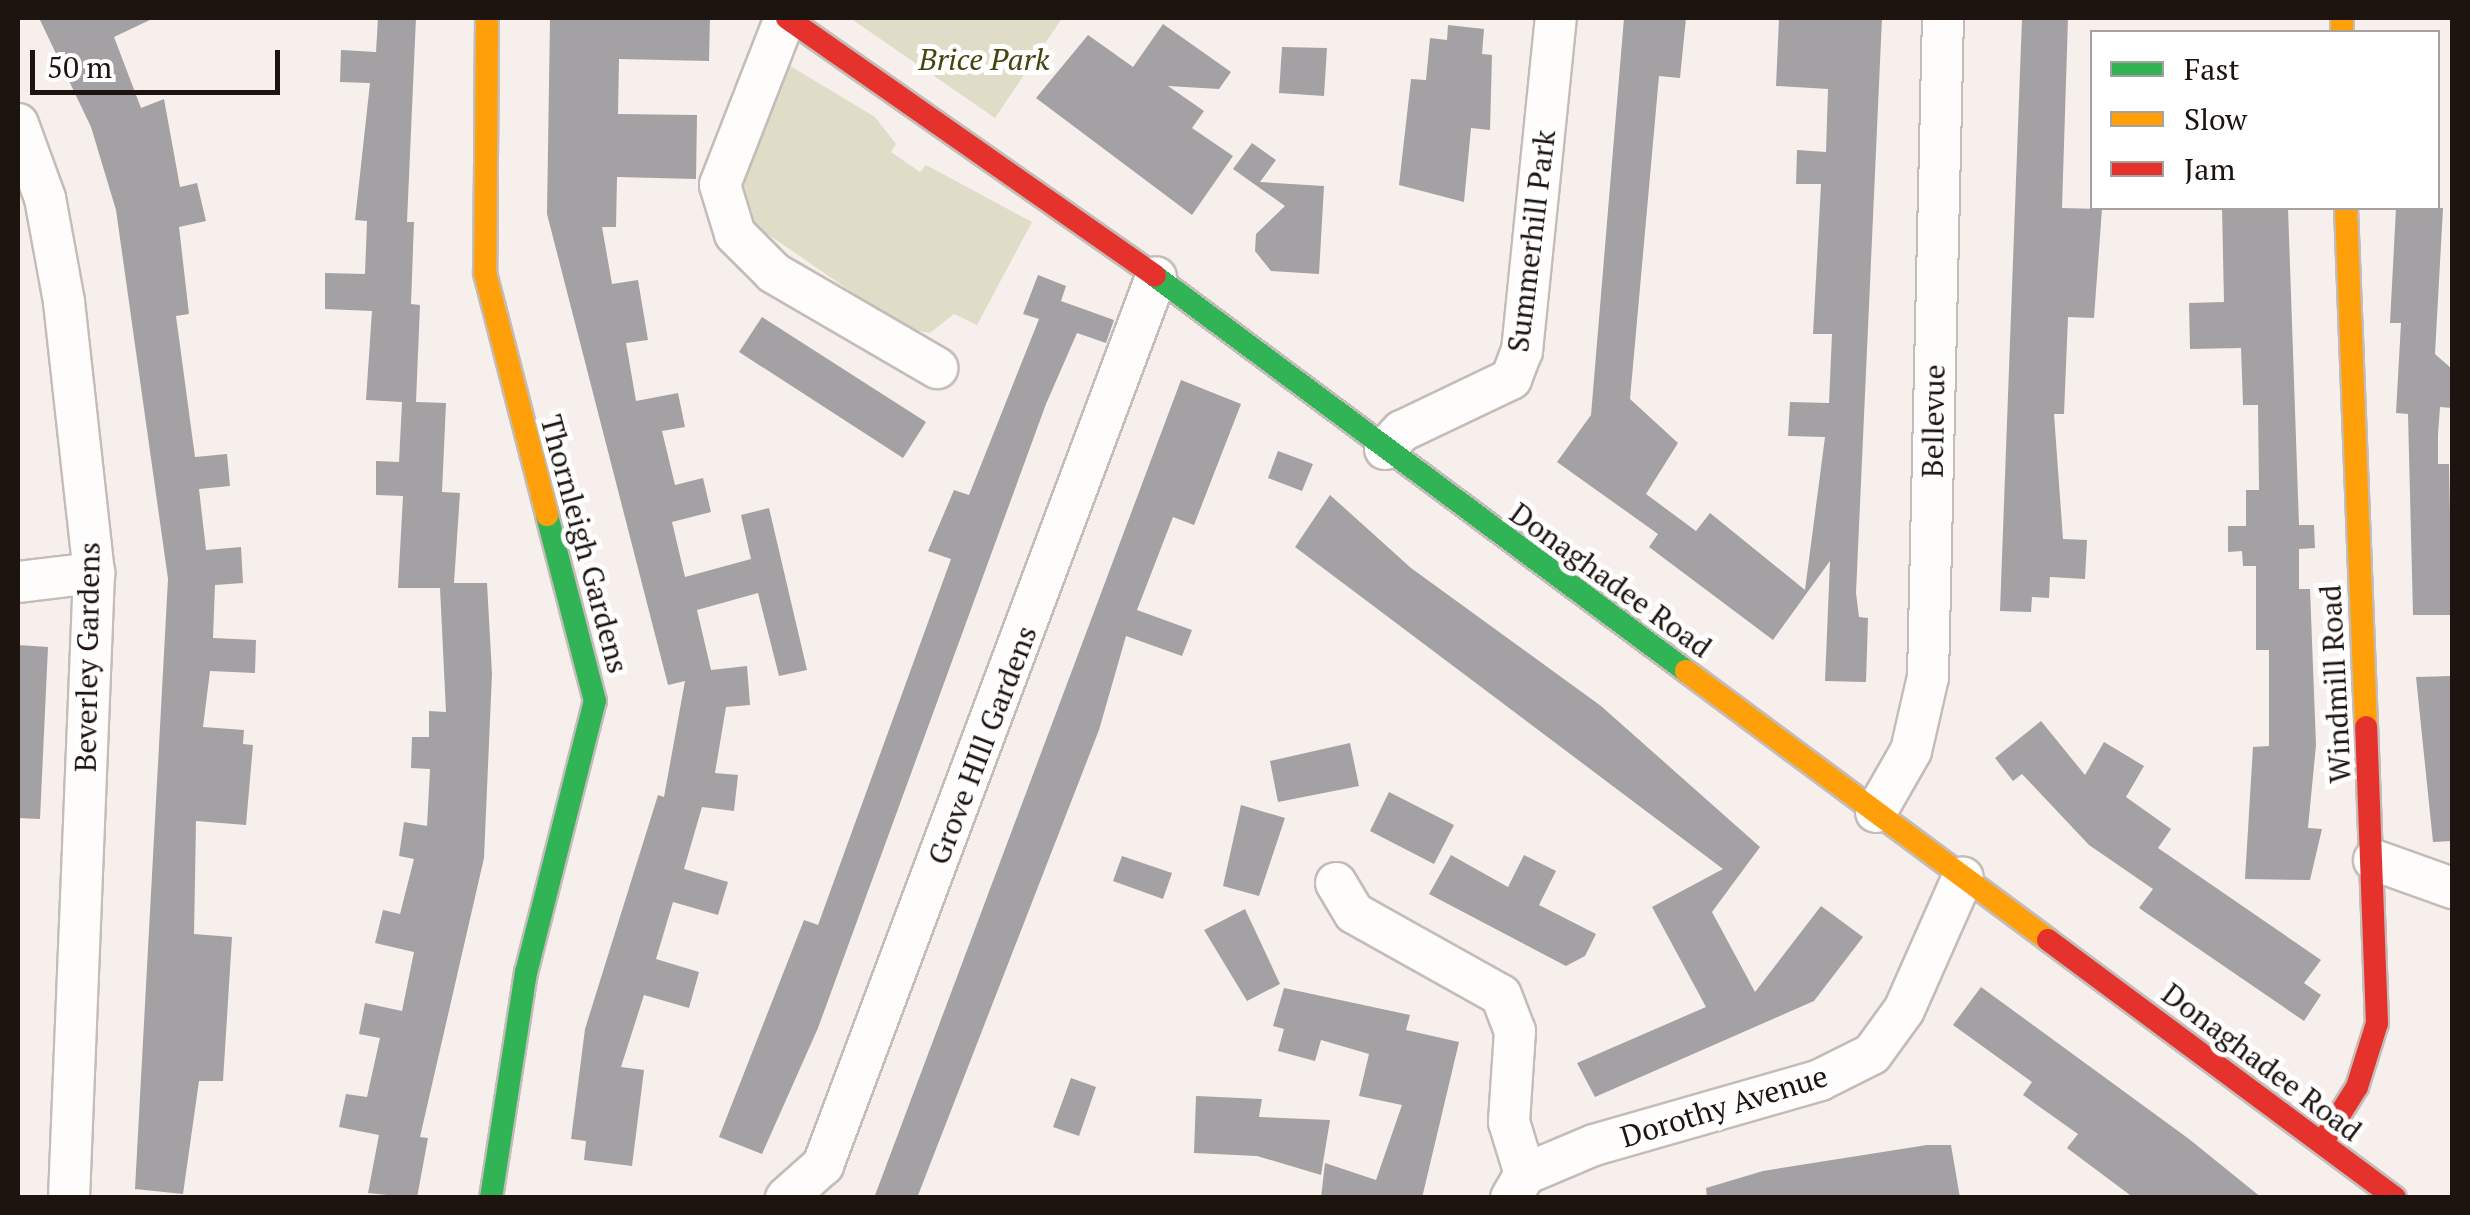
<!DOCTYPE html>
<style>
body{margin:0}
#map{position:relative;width:2470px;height:1215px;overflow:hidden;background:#f7efeb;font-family:"PT Serif",serif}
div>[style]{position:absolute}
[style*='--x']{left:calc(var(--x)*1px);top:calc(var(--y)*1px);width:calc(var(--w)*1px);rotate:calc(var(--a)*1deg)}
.green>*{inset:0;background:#dfdcc7}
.building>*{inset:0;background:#a4a1a4}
.roads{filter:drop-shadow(2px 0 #c4bcb8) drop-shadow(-2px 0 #c4bcb8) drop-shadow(0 2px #c4bcb8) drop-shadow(0 -2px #c4bcb8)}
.street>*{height:40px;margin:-20px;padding:0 20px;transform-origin:20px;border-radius:20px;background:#fefdfc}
.fast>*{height:22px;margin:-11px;padding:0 11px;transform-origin:11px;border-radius:11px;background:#30b455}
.slow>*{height:22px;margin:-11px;padding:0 11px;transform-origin:11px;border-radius:11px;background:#ff9f0a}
.jam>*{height:22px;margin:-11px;padding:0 11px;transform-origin:11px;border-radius:11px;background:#e5322d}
span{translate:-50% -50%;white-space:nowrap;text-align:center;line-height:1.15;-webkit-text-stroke:10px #fff;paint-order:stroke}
.park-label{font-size:30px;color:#444511;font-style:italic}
.street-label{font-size:30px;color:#1d140f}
.frame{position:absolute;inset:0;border:20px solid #1d140f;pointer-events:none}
.legend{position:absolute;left:2090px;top:30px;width:350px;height:180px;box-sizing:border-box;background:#fff;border:2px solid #a5a19f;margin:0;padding:12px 18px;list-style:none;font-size:30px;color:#1d140f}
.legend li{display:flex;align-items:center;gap:20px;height:50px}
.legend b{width:50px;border:2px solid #a5a19f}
.scale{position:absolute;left:30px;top:50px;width:250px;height:45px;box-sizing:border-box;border:5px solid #1d140f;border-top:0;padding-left:12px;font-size:30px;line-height:35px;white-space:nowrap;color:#1d140f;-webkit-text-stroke:8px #fff;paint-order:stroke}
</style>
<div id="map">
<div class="green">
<i style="clip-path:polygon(850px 18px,1062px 18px,995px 118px)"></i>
<i style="clip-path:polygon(787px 64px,875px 117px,896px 144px,891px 152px,920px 172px,926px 165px,1032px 222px,977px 325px,954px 314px,930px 333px,904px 328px,756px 226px,741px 199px,738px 157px)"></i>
</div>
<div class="building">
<i style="clip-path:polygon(39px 18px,154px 18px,114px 37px,141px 108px,164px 99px,180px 187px,197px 183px,206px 221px,179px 227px,189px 314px,176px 316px,195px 457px,227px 454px,230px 486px,199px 489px,206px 550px,241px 547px,243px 583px,215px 585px,213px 638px,256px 640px,255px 673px,210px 671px,203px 727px,244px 730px,243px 744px,253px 745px,246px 825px,196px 821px,194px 934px,232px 937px,223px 1081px,199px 1081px,183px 1194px,135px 1189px,168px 579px,116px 210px,91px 127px)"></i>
<i style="clip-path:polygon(378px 18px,416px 18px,407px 222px,414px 222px,411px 304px,420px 305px,416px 402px,446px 403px,442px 492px,460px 493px,454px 583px,487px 583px,492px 674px,484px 858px,420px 1137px,428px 1138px,417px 1198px,368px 1193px,379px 1135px,339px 1127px,346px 1094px,367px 1097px,380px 1038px,359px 1034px,365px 1003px,402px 1011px,414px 952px,375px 943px,383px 910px,400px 914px,414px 859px,399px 856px,404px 822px,427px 826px,430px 769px,411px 768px,412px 737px,429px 737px,429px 711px,446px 712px,440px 588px,398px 588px,403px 496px,376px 495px,376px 461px,399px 462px,402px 402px,366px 400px,372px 311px,325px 309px,325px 273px,365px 274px,367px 221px,355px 220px,370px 83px,340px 82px,341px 50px,376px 52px)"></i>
<i style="clip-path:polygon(550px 18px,710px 18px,709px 61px,619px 59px,618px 114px,697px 115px,696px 179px,617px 177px,616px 227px,602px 227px,612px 284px,638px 280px,648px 340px,626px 343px,636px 401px,678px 393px,685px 427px,662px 431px,675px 485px,703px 478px,711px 512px,672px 522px,685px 577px,751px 559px,741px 515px,769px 508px,807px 670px,779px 676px,758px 593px,697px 610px,711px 670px,747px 666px,750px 705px,726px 707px,715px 773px,738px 775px,734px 811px,702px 807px,684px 869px,728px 882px,718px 915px,673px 902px,656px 959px,699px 972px,689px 1008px,644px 995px,621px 1067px,644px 1070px,632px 1166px,584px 1160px,586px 1141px,571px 1139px,585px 1029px,658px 795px,664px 797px,685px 681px,668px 685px,547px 214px)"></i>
<i style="clip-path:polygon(1624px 18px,1686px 18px,1680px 78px,1659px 76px,1630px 399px,1678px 443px,1646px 494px,1696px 531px,1710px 513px,1805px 590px,1825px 437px,1788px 436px,1790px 402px,1829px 403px,1832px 334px,1813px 334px,1821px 184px,1796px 184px,1797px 150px,1826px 152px,1828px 89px,1776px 86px,1779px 18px,1882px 18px,1856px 593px,1859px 617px,1868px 618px,1866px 682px,1825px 681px,1830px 561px,1773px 640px,1649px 547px,1658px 534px,1557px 462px,1591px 415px)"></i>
<i style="clip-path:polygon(2022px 18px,2068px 18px,2062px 208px,2102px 209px,2094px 318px,2068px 317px,2064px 414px,2054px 414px,2063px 539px,2087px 540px,2085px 579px,2050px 577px,2049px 598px,2032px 597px,2031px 612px,2000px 611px)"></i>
<i style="clip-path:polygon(1163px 24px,1231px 72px,1219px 89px,1168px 86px,1204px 111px,1192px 128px,1233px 156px,1192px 215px,1036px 98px,1088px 35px,1133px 67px)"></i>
<i style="clip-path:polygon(1448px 25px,1484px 29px,1482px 54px,1492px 55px,1490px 130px,1471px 128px,1464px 202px,1399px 185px,1411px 79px,1426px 80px,1430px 38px,1447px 40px)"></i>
<i style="clip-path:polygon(1282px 47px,1327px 48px,1324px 96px,1279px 93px)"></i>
<i style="clip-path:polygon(1252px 143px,1276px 160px,1260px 182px,1324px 186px,1319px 274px,1271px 271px,1255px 251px,1256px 234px,1285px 206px,1233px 169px)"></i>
<i style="clip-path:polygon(2222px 208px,2288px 208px,2299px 525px,2314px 525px,2315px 548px,2299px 549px,2299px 589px,2310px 589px,2316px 745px,2308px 828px,2322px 829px,2310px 880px,2245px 879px,2253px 747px,2269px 746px,2269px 650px,2256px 650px,2256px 566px,2243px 566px,2242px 551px,2228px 552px,2228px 526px,2246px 526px,2246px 490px,2259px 490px,2258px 405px,2243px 405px,2241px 348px,2190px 349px,2189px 303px,2224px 302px)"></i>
<i style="clip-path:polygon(2396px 208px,2443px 208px,2435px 354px,2452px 369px,2452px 408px,2440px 407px,2438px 435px,2438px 464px,2449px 464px,2452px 615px,2413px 615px,2408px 414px,2396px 413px,2401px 323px,2390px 323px)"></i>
<i style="clip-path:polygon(1038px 275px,1066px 286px,1061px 301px,1114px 320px,1106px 343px,1077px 333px,1046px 404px,818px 1028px,762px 1154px,719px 1137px,804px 920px,818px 925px,951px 559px,928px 551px,954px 490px,969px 495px,1039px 319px,1023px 314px)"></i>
<i style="clip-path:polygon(762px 317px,926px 422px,903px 458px,739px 352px)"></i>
<i style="clip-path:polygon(1181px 380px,1241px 404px,1194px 525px,1173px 517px,1137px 610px,1192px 630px,1182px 656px,1126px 636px,1099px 730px,917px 1198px,874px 1198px)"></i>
<i style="clip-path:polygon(1278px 451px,1313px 464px,1302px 491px,1268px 478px)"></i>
<i style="clip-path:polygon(1330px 495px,1411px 568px,1601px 706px,1760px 847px,1712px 912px,1755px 992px,1821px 906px,1863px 937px,1814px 1001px,1595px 1097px,1577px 1063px,1706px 1007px,1652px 907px,1723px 869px,1295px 547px)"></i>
<i style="clip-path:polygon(18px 645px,48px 647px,40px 819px,18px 818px)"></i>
<i style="clip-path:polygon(2452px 676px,2452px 841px,2433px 842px,2416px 677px)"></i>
<i style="clip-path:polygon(2041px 721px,2085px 775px,2104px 742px,2144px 766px,2126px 797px,2171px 829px,2158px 848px,2321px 960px,2304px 983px,2321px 995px,2304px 1021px,2139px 908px,2153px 889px,2089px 845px,2022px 774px,2013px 781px,1995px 758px)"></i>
<i style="clip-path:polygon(1350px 743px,1359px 786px,1278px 802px,1270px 761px)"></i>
<i style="clip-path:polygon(1389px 792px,1454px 825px,1434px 864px,1370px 831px)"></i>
<i style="clip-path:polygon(1241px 805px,1285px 818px,1259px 896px,1223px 886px)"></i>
<i style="clip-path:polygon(1451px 855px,1508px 887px,1524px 855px,1556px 871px,1539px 905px,1596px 934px,1585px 956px,1566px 966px,1429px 894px)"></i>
<i style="clip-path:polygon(1122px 856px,1172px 873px,1163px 899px,1113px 881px)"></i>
<i style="clip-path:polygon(1245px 909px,1280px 984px,1247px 1001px,1204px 930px)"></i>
<i style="clip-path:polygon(1981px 987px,2189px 1139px,2262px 1198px,2134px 1198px,2067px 1148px,2078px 1134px,2023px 1095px,2032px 1082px,1953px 1025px)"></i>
<i style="clip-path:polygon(1284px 988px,1410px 1015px,1406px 1030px,1459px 1042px,1422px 1198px,1321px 1198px,1325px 1163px,1376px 1180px,1402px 1105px,1359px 1096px,1369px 1054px,1321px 1040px,1315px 1061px,1278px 1051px,1284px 1029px,1273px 1026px)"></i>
<i style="clip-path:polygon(1071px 1078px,1096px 1087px,1079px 1136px,1053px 1127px)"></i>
<i style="clip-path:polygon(1196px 1096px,1262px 1099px,1259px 1117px,1330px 1120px,1321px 1175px,1257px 1156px,1194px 1153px)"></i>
<i style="clip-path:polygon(1927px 1145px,1951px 1145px,1960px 1198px,1707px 1198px,1706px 1188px,1763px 1171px)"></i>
</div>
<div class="roads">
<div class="street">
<i style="--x:785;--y:18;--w:179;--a:111.3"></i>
<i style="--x:720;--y:185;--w:51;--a:73"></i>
<i style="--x:735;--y:234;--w:55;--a:45"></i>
<i style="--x:774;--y:273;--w:189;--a:30.2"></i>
<i style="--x:18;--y:124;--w:79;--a:70"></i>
<i style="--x:45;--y:198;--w:106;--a:79.6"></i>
<i style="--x:64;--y:302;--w:273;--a:83.7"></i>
<i style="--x:94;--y:573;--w:625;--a:92.29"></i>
<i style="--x:1385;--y:449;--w:25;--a:-47"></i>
<i style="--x:1402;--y:431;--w:121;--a:-25.5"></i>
<i style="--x:1511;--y:379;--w:30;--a:-69"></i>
<i style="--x:1522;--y:351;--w:335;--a:-84.2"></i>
<i style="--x:18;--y:582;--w:77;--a:-6.8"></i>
<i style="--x:1876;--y:812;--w:70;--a:-60.2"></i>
<i style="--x:1911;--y:751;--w:76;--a:-77.1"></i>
<i style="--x:1928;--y:677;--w:659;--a:-88.7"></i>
<i style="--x:2374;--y:860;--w:83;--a:19.7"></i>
<i style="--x:1336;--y:883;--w:35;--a:59"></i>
<i style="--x:1354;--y:913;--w:168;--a:29.2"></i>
<i style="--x:1501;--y:995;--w:39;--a:69"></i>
<i style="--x:1515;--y:1031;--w:91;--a:93.8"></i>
<i style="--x:1509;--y:1122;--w:54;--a:72.9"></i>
<i style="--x:786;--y:1198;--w:50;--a:-41.7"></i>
<i style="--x:823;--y:1165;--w:948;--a:-69.44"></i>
<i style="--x:1511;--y:1198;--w:28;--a:-60"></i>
<i style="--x:1525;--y:1174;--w:75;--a:-22.8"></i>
<i style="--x:1594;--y:1145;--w:235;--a:-16"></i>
<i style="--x:1820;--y:1080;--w:58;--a:-26.6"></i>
<i style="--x:1872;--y:1054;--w:54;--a:-54"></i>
<i style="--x:1904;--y:1010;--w:145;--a:-66.1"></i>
</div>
<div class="fast">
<i style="--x:1155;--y:276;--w:662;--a:36.64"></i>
<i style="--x:491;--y:1198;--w:228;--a:-81.2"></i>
<i style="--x:526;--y:973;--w:281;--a:-75.8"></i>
<i style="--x:595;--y:701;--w:192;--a:-104.5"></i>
</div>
<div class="slow">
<i style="--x:487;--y:18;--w:255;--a:90.4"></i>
<i style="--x:485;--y:273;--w:250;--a:75.6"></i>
<i style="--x:2342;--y:18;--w:14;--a:90"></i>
<i style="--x:2346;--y:208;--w:519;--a:87.79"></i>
<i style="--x:1686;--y:671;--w:451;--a:36.6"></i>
</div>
<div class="jam">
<i style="--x:787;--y:18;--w:449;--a:35"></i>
<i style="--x:2048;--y:940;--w:432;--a:36.6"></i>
<i style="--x:2322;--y:1143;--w:66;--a:-58"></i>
<i style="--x:2357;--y:1087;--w:67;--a:-72.6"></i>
<i style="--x:2377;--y:1023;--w:296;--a:-92.1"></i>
</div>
</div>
<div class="park-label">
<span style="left:984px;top:59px">Brice Park</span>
</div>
<div class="street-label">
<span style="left:1531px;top:241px;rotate:-83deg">Summerhill Park</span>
<span style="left:1933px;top:421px;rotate:-89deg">Bellevue</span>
<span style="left:585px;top:544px;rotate:75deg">Thornleigh Gardens</span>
<span style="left:1611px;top:580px;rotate:36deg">Donaghadee Road</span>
<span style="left:87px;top:657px;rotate:-89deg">Beverley Gardens</span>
<span style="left:2335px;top:684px;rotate:-93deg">Windmill Road</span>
<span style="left:982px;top:745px;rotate:-69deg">Grove HIll Gardens</span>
<span style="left:2262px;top:1062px;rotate:37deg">Donaghadee Road</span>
<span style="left:1724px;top:1106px;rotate:-17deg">Dorothy Avenue</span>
</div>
<div class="frame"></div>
<ul class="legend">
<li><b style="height:12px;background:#30b455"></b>Fast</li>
<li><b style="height:12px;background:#ff9f0a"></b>Slow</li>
<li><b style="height:12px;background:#e5322d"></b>Jam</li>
</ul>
<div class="scale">50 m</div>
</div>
